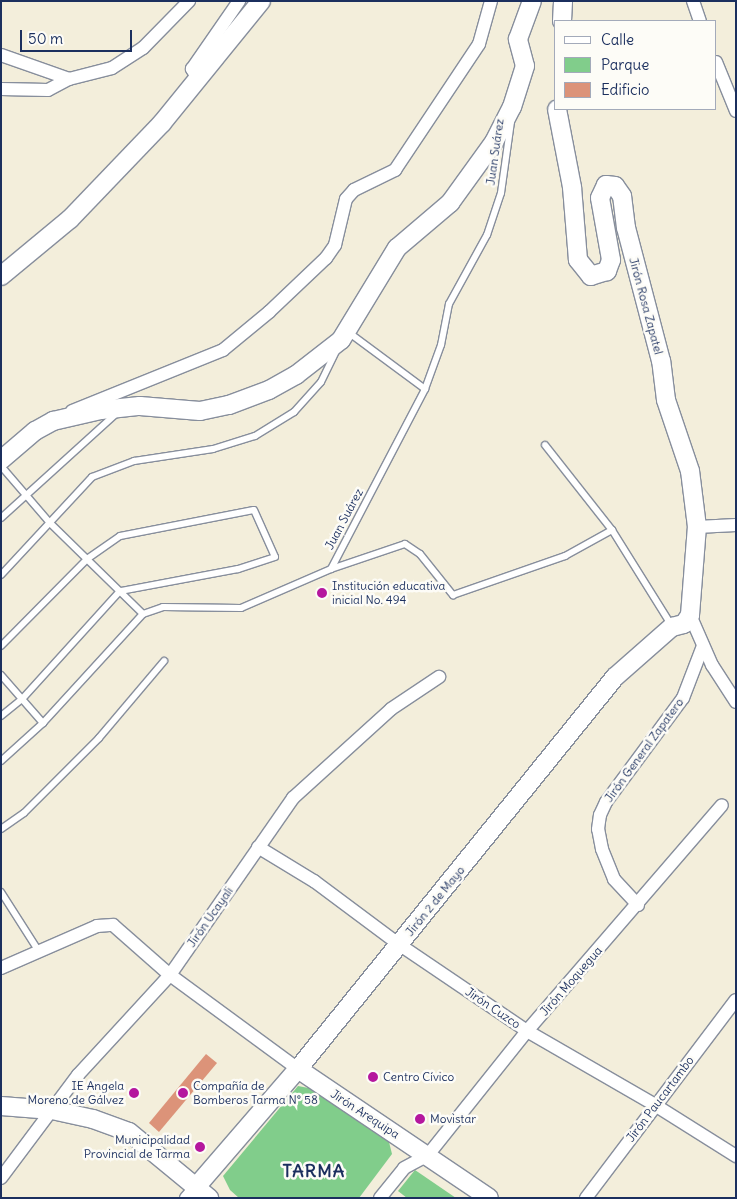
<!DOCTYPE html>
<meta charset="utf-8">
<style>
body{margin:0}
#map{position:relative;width:737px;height:1199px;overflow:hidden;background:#f3eedb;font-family:Delius,sans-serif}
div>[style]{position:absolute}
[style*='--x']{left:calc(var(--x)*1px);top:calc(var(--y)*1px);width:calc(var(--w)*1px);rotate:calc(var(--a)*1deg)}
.green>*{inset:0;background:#81cd8b}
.building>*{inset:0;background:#dc9379}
.roads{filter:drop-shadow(1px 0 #878e9c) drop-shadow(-1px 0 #878e9c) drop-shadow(0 1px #878e9c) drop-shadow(0 -1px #878e9c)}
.lane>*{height:6px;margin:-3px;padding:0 3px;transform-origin:3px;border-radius:3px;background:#fff}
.street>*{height:12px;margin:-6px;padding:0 6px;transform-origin:6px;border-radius:6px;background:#fff}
.secondary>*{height:18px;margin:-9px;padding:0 9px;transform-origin:9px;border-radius:9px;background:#fff}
.dots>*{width:14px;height:14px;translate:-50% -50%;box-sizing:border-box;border:2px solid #fdfcf7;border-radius:50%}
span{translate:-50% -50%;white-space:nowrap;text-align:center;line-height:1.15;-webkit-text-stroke:5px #fdfcf7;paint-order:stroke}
.street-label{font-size:12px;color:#1b2f5e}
.poi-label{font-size:12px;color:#1b2f5e}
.left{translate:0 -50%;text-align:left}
.right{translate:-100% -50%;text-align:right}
.district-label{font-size:18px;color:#1b2f5e;font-weight:700;letter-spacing:1px}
.frame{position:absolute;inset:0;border:2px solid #1b2f5e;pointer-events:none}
.legend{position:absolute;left:554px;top:20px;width:162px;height:90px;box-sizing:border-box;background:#fdfcf7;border:1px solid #a3aaba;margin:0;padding:6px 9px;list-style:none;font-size:15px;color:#1b2f5e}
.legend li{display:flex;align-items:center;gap:10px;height:25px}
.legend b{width:25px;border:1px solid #a3aaba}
.scale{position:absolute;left:20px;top:30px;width:112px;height:22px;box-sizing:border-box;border:2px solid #1b2f5e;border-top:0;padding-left:6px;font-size:15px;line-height:18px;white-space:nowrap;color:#1b2f5e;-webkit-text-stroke:4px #fdfcf7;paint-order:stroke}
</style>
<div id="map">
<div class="green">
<i style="clip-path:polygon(298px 1086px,314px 1089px,389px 1142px,392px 1154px,359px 1198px,239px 1198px,230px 1190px,223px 1176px)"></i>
<i style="clip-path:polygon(415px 1170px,456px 1198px,407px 1198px,398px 1191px)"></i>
</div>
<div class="building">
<i style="clip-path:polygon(206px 1054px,217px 1063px,159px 1132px,149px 1123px)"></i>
</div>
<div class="roads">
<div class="lane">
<i style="--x:348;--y:332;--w:96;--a:36.5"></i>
<i style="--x:545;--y:445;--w:108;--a:51.8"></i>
<i style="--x:612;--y:530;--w:113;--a:58"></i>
<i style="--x:1;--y:466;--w:75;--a:49.3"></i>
<i style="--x:50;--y:523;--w:130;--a:44.4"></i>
<i style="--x:1;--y:518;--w:156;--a:-42.2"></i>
<i style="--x:331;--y:569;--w:203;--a:-62.4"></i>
<i style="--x:425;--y:389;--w:47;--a:-70"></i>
<i style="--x:441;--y:345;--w:42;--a:-79"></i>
<i style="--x:449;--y:304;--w:79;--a:-61.2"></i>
<i style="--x:487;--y:235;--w:44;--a:-71.6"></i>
<i style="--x:501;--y:193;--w:72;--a:-82"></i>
<i style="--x:1;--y:575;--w:134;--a:-47.1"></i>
<i style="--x:92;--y:477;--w:45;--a:-20.9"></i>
<i style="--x:134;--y:461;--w:80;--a:-8.6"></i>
<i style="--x:213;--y:449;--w:44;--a:-17.2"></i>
<i style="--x:255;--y:436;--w:46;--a:-31.6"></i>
<i style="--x:294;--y:412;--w:40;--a:-48"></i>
<i style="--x:321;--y:382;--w:34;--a:-64"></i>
<i style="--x:1;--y:646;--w:122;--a:-45.3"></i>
<i style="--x:87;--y:559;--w:40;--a:-34.9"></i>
<i style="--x:120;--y:536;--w:136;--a:-11"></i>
<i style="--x:254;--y:510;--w:51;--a:65.9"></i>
<i style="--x:275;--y:557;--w:39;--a:162"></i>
<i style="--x:238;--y:569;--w:120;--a:169.4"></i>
<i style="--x:120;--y:591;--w:146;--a:132.2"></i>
<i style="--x:22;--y:699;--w:27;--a:141"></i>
<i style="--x:1;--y:675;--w:64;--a:48.8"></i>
<i style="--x:1;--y:761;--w:57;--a:-42.1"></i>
<i style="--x:43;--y:723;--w:148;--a:-47.5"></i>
<i style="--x:143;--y:614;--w:21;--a:-19"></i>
<i style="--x:163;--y:607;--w:78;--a:0.7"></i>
<i style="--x:241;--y:608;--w:98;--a:-23.4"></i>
<i style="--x:331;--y:569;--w:78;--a:-18.7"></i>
<i style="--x:405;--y:544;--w:18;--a:34"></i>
<i style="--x:420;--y:554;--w:53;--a:51.2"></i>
<i style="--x:453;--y:595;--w:119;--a:-19.2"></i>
<i style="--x:565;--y:556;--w:54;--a:-29"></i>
<i style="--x:1;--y:829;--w:28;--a:-35"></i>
<i style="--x:24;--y:813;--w:106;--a:-45"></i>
<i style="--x:99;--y:738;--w:101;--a:-49.8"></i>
<i style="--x:1;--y:892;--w:69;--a:57.5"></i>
</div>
<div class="street">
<i style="--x:693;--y:1;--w:21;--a:71"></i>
<i style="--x:1;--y:55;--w:72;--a:19.4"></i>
<i style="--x:716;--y:62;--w:53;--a:67.8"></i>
<i style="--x:198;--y:79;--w:12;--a:-121"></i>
<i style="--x:192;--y:69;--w:83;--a:-55.3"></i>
<i style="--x:1;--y:89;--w:47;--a:1.2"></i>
<i style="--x:48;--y:90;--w:24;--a:-28"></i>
<i style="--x:69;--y:79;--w:44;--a:-14.3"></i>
<i style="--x:112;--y:68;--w:37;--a:-33"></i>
<i style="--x:143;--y:48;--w:66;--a:-45.6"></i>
<i style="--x:72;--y:411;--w:163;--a:-22"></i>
<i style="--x:223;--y:350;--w:60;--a:-39.6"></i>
<i style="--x:269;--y:312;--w:79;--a:-43.5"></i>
<i style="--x:326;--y:258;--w:16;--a:-55"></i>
<i style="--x:335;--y:245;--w:47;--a:-76.6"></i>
<i style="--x:346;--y:199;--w:12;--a:-48"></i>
<i style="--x:354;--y:190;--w:46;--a:-26"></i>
<i style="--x:395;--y:170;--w:151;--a:-56.3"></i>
<i style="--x:479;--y:44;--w:45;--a:-74.4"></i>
<i style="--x:697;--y:527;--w:39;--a:-3"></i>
<i style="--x:690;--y:615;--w:55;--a:66.3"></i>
<i style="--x:712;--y:665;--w:44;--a:57"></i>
<i style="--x:258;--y:847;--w:66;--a:31.3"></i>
<i style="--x:314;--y:881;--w:107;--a:36.7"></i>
<i style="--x:400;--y:945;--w:153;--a:34.1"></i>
<i style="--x:527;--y:1031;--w:148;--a:30"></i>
<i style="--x:655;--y:1105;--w:96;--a:32.2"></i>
<i style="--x:638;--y:905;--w:35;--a:-133"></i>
<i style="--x:614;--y:879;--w:32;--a:-112"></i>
<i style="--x:602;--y:849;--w:20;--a:-101"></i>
<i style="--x:598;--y:829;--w:14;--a:-82"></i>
<i style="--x:600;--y:815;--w:14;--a:-65"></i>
<i style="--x:606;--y:802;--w:129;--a:-53.5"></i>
<i style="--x:683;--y:698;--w:56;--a:-69"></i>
<i style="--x:1;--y:968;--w:105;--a:-23.6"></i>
<i style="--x:97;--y:926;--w:16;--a:-4"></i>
<i style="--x:113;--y:925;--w:76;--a:41.3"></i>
<i style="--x:170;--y:975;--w:159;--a:36.3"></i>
<i style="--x:1;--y:1178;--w:129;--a:-53.2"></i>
<i style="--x:78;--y:1075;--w:136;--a:-47.4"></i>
<i style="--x:170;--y:975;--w:216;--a:-55.2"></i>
<i style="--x:293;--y:798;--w:132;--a:-42.2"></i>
<i style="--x:391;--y:709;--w:58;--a:-33.7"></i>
<i style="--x:186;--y:1198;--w:15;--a:-48"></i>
<i style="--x:380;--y:1198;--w:38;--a:-51"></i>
<i style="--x:404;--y:1168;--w:27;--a:-28"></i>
<i style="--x:428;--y:1155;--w:159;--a:-51.4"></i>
<i style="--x:527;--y:1031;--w:298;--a:-49.2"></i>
<i style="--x:586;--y:1198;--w:248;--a:-52.9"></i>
</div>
<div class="secondary">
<i style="--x:562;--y:21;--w:20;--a:-87"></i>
<i style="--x:1;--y:276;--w:89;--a:-39.6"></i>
<i style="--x:70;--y:219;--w:133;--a:-46.2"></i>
<i style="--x:162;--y:123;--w:157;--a:-50.9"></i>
<i style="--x:1;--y:460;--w:45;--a:-40.5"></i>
<i style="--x:35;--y:431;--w:21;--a:-29"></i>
<i style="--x:53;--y:421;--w:49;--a:-12.9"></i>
<i style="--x:101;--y:410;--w:39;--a:-6"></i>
<i style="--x:140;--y:406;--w:60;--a:4.8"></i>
<i style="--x:200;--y:411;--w:30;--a:-12"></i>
<i style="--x:229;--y:405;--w:43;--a:-20.6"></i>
<i style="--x:269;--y:390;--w:31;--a:-29"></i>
<i style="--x:296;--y:375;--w:57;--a:-37.9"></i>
<i style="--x:341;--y:340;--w:108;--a:-58.7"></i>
<i style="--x:397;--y:248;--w:70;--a:-40.3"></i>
<i style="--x:450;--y:203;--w:75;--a:-54.2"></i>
<i style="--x:494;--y:142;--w:39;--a:-63"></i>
<i style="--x:512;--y:107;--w:43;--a:-72.4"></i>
<i style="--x:525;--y:66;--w:28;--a:-105"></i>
<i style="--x:518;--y:39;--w:40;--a:-69.8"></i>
<i style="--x:298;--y:1069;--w:230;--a:34"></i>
<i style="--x:1;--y:1106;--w:51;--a:4.5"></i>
<i style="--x:52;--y:1110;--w:42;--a:12.4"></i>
<i style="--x:93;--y:1119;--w:38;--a:20"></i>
<i style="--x:129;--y:1132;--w:104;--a:39.5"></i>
<i style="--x:196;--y:1187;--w:156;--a:-49.2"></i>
<i style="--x:298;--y:1069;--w:504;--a:-51.04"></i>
<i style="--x:615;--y:677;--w:76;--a:-41.3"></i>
<i style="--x:672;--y:627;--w:12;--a:-14"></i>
<i style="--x:684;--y:624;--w:11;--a:-56"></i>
<i style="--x:690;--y:615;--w:88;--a:-85.5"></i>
<i style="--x:697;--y:527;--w:56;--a:-97.1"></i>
<i style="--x:690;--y:471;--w:75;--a:-108.7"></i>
<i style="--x:666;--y:400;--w:39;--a:-97"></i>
<i style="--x:661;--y:361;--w:138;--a:-104.7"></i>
<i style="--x:626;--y:228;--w:32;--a:-97"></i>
<i style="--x:622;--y:196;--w:12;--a:-125"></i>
<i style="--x:615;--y:186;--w:9;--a:-174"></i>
<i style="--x:606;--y:185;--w:14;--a:115"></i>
<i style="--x:600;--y:198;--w:63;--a:79.9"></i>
<i style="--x:611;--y:260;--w:12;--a:110"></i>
<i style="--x:607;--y:271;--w:17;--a:163"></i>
<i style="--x:591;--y:276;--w:21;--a:-129"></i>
<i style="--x:578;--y:260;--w:73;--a:-94.7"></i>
<i style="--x:572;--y:187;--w:79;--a:-100.9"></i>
</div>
</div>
<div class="dots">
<i style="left:322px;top:593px;background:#b5179e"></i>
<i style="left:373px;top:1077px;background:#b5179e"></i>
<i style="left:134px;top:1093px;background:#b5179e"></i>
<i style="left:183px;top:1093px;background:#b5179e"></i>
<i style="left:420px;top:1119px;background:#b5179e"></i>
<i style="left:200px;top:1147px;background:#b5179e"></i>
</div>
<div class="street-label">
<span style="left:495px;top:152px;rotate:-82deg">Juan Suárez</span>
<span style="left:646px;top:306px;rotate:75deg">Jirón Rosa Zapatel</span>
<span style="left:344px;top:519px;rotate:-62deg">Juan Suárez</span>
<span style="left:644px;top:750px;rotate:-54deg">Jirón General Zapatero</span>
<span style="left:435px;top:901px;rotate:-51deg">Jirón 2 de Mayo</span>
<span style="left:210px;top:917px;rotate:-55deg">Jirón Ucayali</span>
<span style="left:571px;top:981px;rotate:-49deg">Jirón Moquegua</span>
<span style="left:493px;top:1008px;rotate:34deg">Jirón Cuzco</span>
<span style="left:660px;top:1099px;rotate:-53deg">Jirón Paucartambo</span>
<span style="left:365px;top:1114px;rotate:33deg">Jirón Arequipa</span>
</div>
<div class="poi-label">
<span class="left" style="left:332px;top:593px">Institución educativa<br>inicial No. 494</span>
<span class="left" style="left:383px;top:1077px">Centro Cívico</span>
<span class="right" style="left:124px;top:1093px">IE Angela<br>Moreno de Gálvez</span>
<span class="left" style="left:193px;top:1093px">Compañía de<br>Bomberos Tarma Nº 58</span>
<span class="left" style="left:430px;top:1119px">Movistar</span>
<span class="right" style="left:190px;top:1147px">Municipalidad<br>Provincial de Tarma</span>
</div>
<div class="district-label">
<span style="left:314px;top:1171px">TARMA</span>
</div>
<div class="frame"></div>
<ul class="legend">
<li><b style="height:6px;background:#fff"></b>Calle</li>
<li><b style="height:14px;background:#81cd8b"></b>Parque</li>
<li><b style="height:14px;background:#dc9379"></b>Edificio</li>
</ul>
<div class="scale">50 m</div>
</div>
